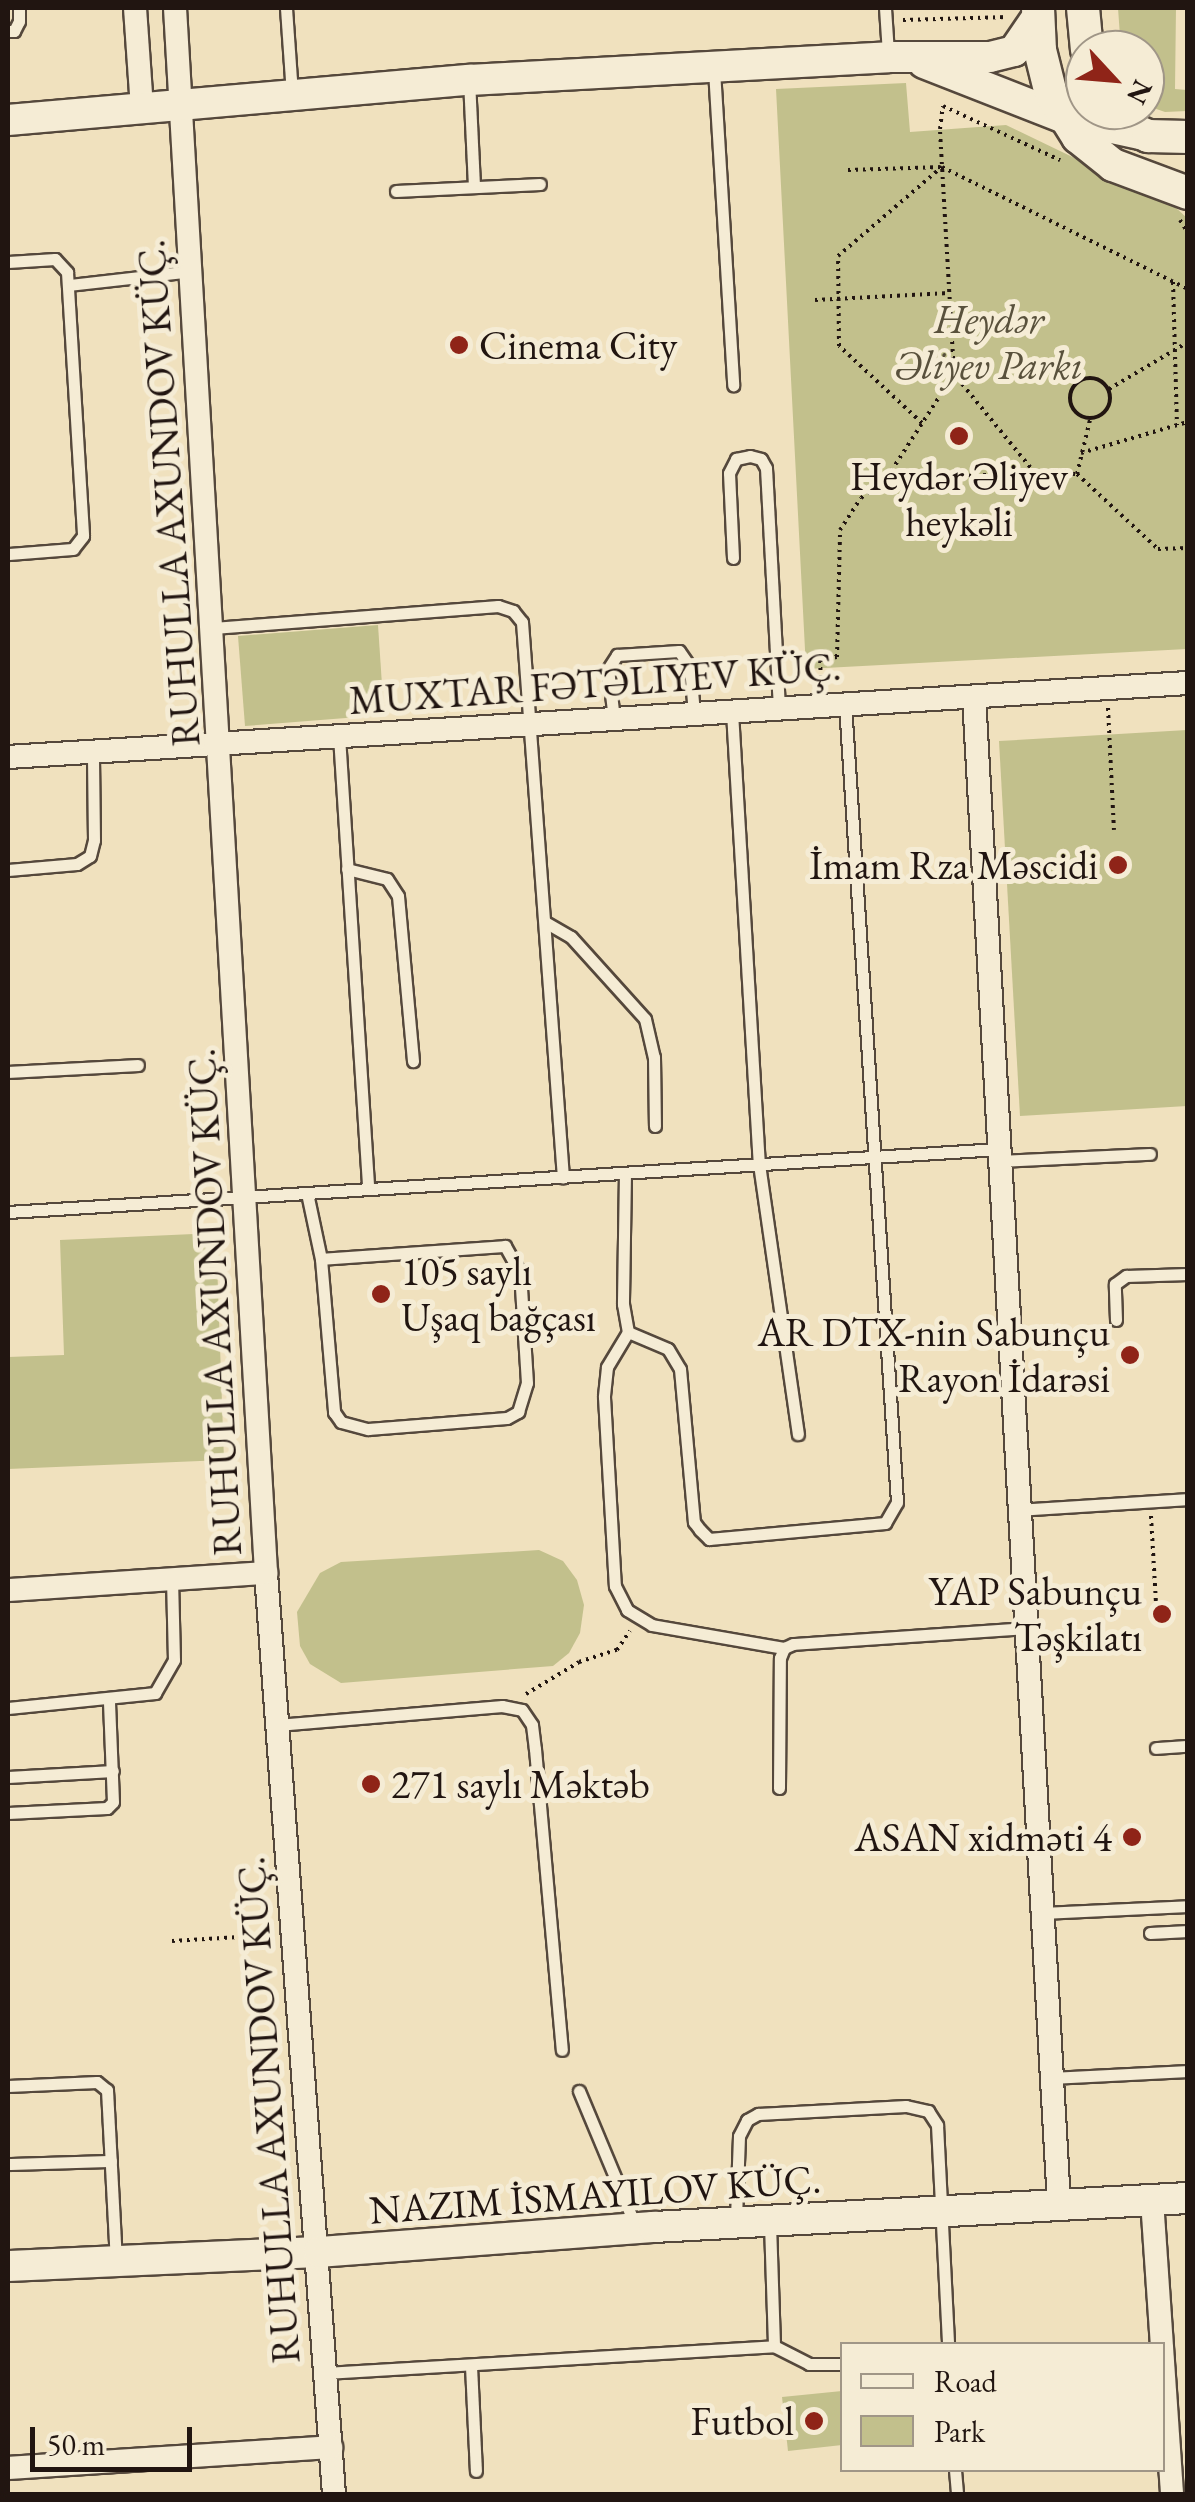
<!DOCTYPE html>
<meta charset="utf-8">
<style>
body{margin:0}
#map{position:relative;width:1195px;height:2502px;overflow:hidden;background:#f0e1be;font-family:"EB Garamond",serif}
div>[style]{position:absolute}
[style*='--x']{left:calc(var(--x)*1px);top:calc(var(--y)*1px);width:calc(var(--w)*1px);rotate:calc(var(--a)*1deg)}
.green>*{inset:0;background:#c2c08c}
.path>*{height:4px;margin-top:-2px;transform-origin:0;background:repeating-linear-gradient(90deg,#211511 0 2.5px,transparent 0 7.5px)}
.path>.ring{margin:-2px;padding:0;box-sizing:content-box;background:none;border:4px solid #211511;border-radius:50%}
.roads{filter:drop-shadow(2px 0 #55483c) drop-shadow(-2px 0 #55483c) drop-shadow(0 2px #55483c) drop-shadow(0 -2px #55483c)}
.service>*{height:11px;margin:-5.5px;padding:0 5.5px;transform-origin:5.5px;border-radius:5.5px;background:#f5ecd5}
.minor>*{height:22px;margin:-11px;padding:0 11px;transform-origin:11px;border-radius:11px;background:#f5ecd5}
.tertiary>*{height:30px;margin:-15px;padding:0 15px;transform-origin:15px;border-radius:15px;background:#f5ecd5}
.secondary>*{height:32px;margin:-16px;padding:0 16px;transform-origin:16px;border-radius:16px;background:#f5ecd5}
.dots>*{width:28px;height:28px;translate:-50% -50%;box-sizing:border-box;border:5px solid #f5ecd5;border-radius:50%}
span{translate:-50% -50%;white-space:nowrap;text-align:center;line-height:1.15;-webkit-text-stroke:10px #f5ecd5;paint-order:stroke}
.park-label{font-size:40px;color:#59513c;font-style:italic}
.poi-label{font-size:40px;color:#211511}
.left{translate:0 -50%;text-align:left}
.right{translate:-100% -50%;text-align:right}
.street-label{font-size:40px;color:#211511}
.frame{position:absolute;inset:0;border:10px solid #211511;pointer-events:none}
.legend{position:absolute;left:840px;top:2342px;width:325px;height:130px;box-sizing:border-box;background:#f5ecd5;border:2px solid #a09687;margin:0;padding:12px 18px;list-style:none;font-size:30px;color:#211511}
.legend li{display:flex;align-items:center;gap:20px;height:50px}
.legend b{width:50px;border:2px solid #a09687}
.north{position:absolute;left:1065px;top:30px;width:100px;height:100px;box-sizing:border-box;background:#f5ecd5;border:2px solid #a09687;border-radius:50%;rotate:116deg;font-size:28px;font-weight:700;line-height:40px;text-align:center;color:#211511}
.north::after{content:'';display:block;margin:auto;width:35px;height:45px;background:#8f2418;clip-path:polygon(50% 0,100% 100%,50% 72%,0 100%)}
.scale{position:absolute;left:30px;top:2427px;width:162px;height:45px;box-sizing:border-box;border:5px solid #211511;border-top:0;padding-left:12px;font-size:30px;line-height:35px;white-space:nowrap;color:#211511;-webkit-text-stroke:8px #f5ecd5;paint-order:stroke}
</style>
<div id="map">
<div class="green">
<i style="clip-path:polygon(1118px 8px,1176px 8px,1175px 89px,1187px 90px,1187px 111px,1165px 112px,1145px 105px,1145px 50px,1121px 50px)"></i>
<i style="clip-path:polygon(906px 83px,910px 132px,1006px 125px,1174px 206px,1187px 218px,1187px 649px,806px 669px,776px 89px)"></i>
<i style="clip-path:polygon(378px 625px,384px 715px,245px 726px,238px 636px)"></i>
<i style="clip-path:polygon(1187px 730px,1187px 1106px,1020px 1116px,999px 741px)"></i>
<i style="clip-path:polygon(216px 1233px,224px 1460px,8px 1469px,8px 1357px,64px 1355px,60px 1240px)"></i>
<i style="clip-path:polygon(539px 1550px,563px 1561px,577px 1580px,584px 1605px,580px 1633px,569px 1653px,553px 1666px,341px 1683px,310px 1664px,300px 1646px,297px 1612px,320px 1573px,341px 1562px)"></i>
<i style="clip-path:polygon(842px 2391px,842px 2445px,788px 2451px,782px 2397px)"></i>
</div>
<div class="path">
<i style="--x:903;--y:20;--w:105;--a:-1.6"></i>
<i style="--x:848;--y:170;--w:94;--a:-1.8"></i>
<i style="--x:942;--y:167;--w:275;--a:26.4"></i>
<i style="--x:1180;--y:220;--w:15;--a:58"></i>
<i style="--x:1173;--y:282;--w:143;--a:88.4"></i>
<i style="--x:815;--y:300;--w:134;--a:-3"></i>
<i style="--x:954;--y:374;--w:125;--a:122.9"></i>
<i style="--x:886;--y:479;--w:149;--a:-2.3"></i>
<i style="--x:1035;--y:473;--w:128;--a:-129.3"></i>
<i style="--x:954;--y:374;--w:245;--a:-93.3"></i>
<i style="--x:940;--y:129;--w:23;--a:-83"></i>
<i style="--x:943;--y:106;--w:129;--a:24.8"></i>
<i class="ring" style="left:1070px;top:378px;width:36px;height:36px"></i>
<i style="--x:1109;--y:389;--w:92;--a:-30.7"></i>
<i style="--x:922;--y:423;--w:113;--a:-137.1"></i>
<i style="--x:839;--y:346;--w:90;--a:-90.6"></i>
<i style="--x:838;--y:256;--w:137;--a:-40.6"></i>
<i style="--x:1081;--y:453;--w:111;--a:-16.2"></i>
<i style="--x:1035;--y:473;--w:42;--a:1.4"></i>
<i style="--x:1077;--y:474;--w:110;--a:42.8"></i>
<i style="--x:1158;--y:549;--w:30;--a:-2"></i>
<i style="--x:1077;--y:474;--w:56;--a:-76.5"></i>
<i style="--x:821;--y:685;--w:25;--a:-92"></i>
<i style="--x:820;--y:660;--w:17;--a:-10"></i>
<i style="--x:837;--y:657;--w:127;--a:-88.6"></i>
<i style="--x:840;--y:530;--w:38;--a:-57"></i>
<i style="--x:861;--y:498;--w:31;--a:-37"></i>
<i style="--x:1108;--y:708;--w:122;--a:87.2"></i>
<i style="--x:1151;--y:1516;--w:87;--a:86.7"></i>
<i style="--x:526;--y:1694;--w:62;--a:-31.1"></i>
<i style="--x:579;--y:1662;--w:40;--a:-18"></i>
<i style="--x:617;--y:1650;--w:23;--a:-56"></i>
<i style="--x:172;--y:1941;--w:101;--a:-3.4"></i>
</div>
<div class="roads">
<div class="service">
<i style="--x:286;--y:8;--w:85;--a:86"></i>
<i style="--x:885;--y:8;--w:45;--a:86.2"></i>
<i style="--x:8;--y:31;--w:6;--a:0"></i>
<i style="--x:14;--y:31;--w:11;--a:-63"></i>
<i style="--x:19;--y:21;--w:13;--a:-90"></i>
<i style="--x:714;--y:70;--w:316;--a:86.5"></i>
<i style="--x:469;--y:80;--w:106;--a:87.3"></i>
<i style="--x:396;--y:191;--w:144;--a:-2.8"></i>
<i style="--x:8;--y:262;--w:47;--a:-3.7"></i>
<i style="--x:55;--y:259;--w:18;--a:47"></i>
<i style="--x:67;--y:272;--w:264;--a:86.5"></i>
<i style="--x:83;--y:536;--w:16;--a:128"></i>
<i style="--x:73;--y:549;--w:65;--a:175.6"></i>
<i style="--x:69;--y:285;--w:123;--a:-6.5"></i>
<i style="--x:733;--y:558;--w:85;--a:-92.7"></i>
<i style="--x:729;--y:473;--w:16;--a:-63"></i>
<i style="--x:736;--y:459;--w:14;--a:-12"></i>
<i style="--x:750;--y:456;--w:11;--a:15"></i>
<i style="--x:761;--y:459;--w:10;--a:61"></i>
<i style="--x:766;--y:468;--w:241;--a:86.9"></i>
<i style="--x:213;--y:628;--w:286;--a:-4.4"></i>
<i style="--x:498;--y:606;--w:16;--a:18"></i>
<i style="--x:513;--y:611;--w:14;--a:51"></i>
<i style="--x:522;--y:622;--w:557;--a:85.78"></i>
<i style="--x:732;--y:712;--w:453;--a:86.6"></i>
<i style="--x:759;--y:1164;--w:273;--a:81.8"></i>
<i style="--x:614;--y:719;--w:50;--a:-96.8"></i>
<i style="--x:608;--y:669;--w:17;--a:-57"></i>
<i style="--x:617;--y:655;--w:62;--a:-3.7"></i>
<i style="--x:679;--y:651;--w:19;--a:55"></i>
<i style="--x:690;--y:667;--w:47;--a:85.1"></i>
<i style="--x:339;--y:736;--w:454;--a:86.3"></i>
<i style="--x:347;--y:869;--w:41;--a:14"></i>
<i style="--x:387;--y:879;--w:20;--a:57"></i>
<i style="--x:398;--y:896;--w:166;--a:84.8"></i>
<i style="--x:8;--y:870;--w:69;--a:-5"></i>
<i style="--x:77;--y:864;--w:15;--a:-32"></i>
<i style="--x:90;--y:856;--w:16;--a:-76"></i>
<i style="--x:94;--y:840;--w:88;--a:-90.7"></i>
<i style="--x:545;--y:922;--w:30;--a:30"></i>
<i style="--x:571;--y:937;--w:110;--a:47.9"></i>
<i style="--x:645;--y:1019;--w:39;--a:77"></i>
<i style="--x:654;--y:1057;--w:69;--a:89.2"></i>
<i style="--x:8;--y:1072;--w:130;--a:-3.1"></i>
<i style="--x:999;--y:1161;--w:151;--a:-2.7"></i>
<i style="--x:625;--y:1173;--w:131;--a:90.9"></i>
<i style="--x:623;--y:1304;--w:28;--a:80"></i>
<i style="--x:628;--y:1332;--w:43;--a:23"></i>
<i style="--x:668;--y:1349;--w:23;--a:59"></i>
<i style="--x:680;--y:1369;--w:154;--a:84.8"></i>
<i style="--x:694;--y:1522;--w:10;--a:53"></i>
<i style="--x:700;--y:1530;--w:13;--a:45"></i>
<i style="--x:709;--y:1539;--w:177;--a:-5.2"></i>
<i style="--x:885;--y:1523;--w:24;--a:-60"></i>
<i style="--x:897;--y:1502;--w:799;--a:-93.73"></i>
<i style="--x:307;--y:1193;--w:67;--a:78"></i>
<i style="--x:321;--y:1259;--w:154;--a:85.1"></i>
<i style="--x:334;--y:1412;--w:12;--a:55"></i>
<i style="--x:341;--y:1422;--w:28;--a:15"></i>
<i style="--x:368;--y:1429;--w:139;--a:-4.5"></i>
<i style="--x:507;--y:1418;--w:13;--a:-29"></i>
<i style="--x:518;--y:1412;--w:30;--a:-73"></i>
<i style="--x:527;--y:1383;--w:110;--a:-93.6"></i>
<i style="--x:520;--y:1273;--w:31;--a:-119"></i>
<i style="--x:505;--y:1246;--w:184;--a:176"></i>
<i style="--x:8;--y:1212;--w:993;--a:-3.64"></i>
<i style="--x:1116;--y:1320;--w:36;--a:-92"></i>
<i style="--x:1115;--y:1284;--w:14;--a:-36"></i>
<i style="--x:1126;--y:1276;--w:62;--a:-1.8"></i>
<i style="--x:628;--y:1332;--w:41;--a:121"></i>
<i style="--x:607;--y:1367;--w:30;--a:96"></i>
<i style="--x:604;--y:1397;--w:189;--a:86.7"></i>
<i style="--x:615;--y:1586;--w:27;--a:63"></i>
<i style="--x:627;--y:1610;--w:29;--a:31"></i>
<i style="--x:652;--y:1625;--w:134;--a:9.9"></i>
<i style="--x:1018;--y:1510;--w:170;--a:-3.7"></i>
<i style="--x:8;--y:1708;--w:148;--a:-5.8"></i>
<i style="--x:155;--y:1693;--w:38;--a:-60"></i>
<i style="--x:174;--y:1660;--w:81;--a:-91.4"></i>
<i style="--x:277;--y:1725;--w:226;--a:-4.8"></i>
<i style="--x:502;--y:1706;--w:20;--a:11"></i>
<i style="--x:522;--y:1710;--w:18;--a:56"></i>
<i style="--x:532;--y:1725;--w:24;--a:83"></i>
<i style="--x:535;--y:1749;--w:302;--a:84.9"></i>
<i style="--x:1156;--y:1748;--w:32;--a:-4"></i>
<i style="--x:8;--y:1777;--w:105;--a:-3.3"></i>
<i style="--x:779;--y:1788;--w:130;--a:-89.6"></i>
<i style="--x:780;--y:1658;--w:11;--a:-68"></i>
<i style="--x:784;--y:1648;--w:10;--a:-24"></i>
<i style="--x:793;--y:1644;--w:233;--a:-3.9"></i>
<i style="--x:8;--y:1813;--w:99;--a:-2.9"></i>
<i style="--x:107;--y:1808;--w:8;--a:-45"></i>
<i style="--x:113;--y:1802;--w:101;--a:-92.3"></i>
<i style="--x:1042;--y:1913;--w:146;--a:-2.7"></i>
<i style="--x:1150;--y:1933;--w:38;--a:-3"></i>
<i style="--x:1051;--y:2078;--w:137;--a:-2.9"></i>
<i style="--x:8;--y:2086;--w:89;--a:-2.6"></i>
<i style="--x:97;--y:2082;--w:13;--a:39"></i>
<i style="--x:107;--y:2090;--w:171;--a:87"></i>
<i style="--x:579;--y:2091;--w:145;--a:67.3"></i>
<i style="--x:8;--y:2164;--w:103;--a:-1.7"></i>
<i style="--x:736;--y:2218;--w:82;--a:-87.9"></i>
<i style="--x:739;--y:2136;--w:18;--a:-63"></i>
<i style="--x:747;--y:2120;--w:13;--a:-29"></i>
<i style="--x:758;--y:2114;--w:148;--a:-3.1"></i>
<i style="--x:906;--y:2106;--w:23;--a:13"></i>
<i style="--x:928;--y:2111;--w:17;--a:57"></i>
<i style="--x:937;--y:2125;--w:219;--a:87.1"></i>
<i style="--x:770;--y:2224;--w:122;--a:88.1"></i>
<i style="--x:471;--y:2366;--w:105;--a:87.3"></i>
<i style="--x:325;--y:2373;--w:450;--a:-3.4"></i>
<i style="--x:774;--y:2346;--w:39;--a:27"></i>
<i style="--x:809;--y:2364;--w:33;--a:0"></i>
<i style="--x:955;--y:2470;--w:24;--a:85"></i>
</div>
<div class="minor">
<i style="--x:135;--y:8;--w:99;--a:86"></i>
<i style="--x:175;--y:8;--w:1568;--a:86.67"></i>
<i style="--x:266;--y:1573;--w:924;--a:85.78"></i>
<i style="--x:974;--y:697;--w:1509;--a:86.77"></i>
<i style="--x:8;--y:757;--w:1182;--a:-3.59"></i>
<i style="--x:8;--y:1590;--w:259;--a:-3.8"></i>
<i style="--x:1152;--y:2200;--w:295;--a:86.1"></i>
<i style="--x:8;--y:2468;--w:324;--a:-3.7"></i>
</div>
<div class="tertiary">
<i style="--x:924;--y:63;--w:148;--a:21.4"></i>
<i style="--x:1062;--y:117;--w:80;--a:12.3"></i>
<i style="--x:8;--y:120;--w:463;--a:-5"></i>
<i style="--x:469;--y:80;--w:420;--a:-3.1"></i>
<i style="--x:888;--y:57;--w:102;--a:0"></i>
<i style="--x:990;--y:57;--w:25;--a:-14"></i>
<i style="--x:1014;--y:51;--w:42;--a:-55.6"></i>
<i style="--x:8;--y:2266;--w:311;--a:-2.6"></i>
<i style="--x:319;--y:2252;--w:336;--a:-4.3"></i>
<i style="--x:654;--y:2227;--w:535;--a:-3.11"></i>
</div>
<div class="secondary">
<i style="--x:1038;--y:8;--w:42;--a:87.3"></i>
<i style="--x:1040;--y:50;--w:45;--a:76"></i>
<i style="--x:1051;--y:94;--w:51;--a:57.9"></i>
<i style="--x:1078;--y:137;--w:45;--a:38.7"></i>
<i style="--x:1113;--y:165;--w:80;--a:20.5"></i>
<i style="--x:1083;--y:8;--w:42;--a:84.6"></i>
<i style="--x:1107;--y:110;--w:20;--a:45"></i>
<i style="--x:1121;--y:124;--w:30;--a:24"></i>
<i style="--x:1148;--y:136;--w:40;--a:1.4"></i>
</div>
</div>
<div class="dots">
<i style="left:459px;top:345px;background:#8f2418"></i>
<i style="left:959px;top:436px;background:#8f2418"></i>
<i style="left:1118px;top:865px;background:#8f2418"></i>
<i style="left:381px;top:1294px;background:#8f2418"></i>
<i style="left:1130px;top:1355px;background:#8f2418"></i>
<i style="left:1162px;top:1614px;background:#8f2418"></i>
<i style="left:371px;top:1784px;background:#8f2418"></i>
<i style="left:1132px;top:1837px;background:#8f2418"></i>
<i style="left:814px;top:2421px;background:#8f2418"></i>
</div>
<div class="park-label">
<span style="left:989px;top:342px">Heydər<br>Əliyev Parkı</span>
</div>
<div class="poi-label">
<span class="left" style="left:479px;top:345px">Cinema City</span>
<span style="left:959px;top:499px">Heydər Əliyev<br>heykəli</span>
<span class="right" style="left:1098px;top:865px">İmam Rza Məscidi</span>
<span class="left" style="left:401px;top:1294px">105 saylı<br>Uşaq bağçası</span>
<span class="right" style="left:1110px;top:1355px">AR DTX-nin Sabunçu<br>Rayon İdarəsi</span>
<span class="right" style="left:1142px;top:1614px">YAP Sabunçu<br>Təşkilatı</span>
<span class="left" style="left:391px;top:1784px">271 saylı Məktəb</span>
<span class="right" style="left:1112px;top:1837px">ASAN xidməti 4</span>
<span class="right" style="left:794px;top:2421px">Futbol</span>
</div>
<div class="street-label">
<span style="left:168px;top:493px;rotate:-94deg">RUHULLA AXUNDOV KÜÇ.</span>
<span style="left:595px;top:683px;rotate:-4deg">MUXTAR FƏTƏLIYEV KÜÇ.</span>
<span style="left:214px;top:1302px;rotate:-93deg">RUHULLA AXUNDOV KÜÇ.</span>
<span style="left:268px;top:2110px;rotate:-94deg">RUHULLA AXUNDOV KÜÇ.</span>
<span style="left:595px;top:2194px;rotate:-4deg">NAZIM İSMAYILOV KÜÇ.</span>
</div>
<div class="frame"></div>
<ul class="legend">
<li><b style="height:12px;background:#f5ecd5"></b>Road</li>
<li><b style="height:28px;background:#c2c08c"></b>Park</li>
</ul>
<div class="north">N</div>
<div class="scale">50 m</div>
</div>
